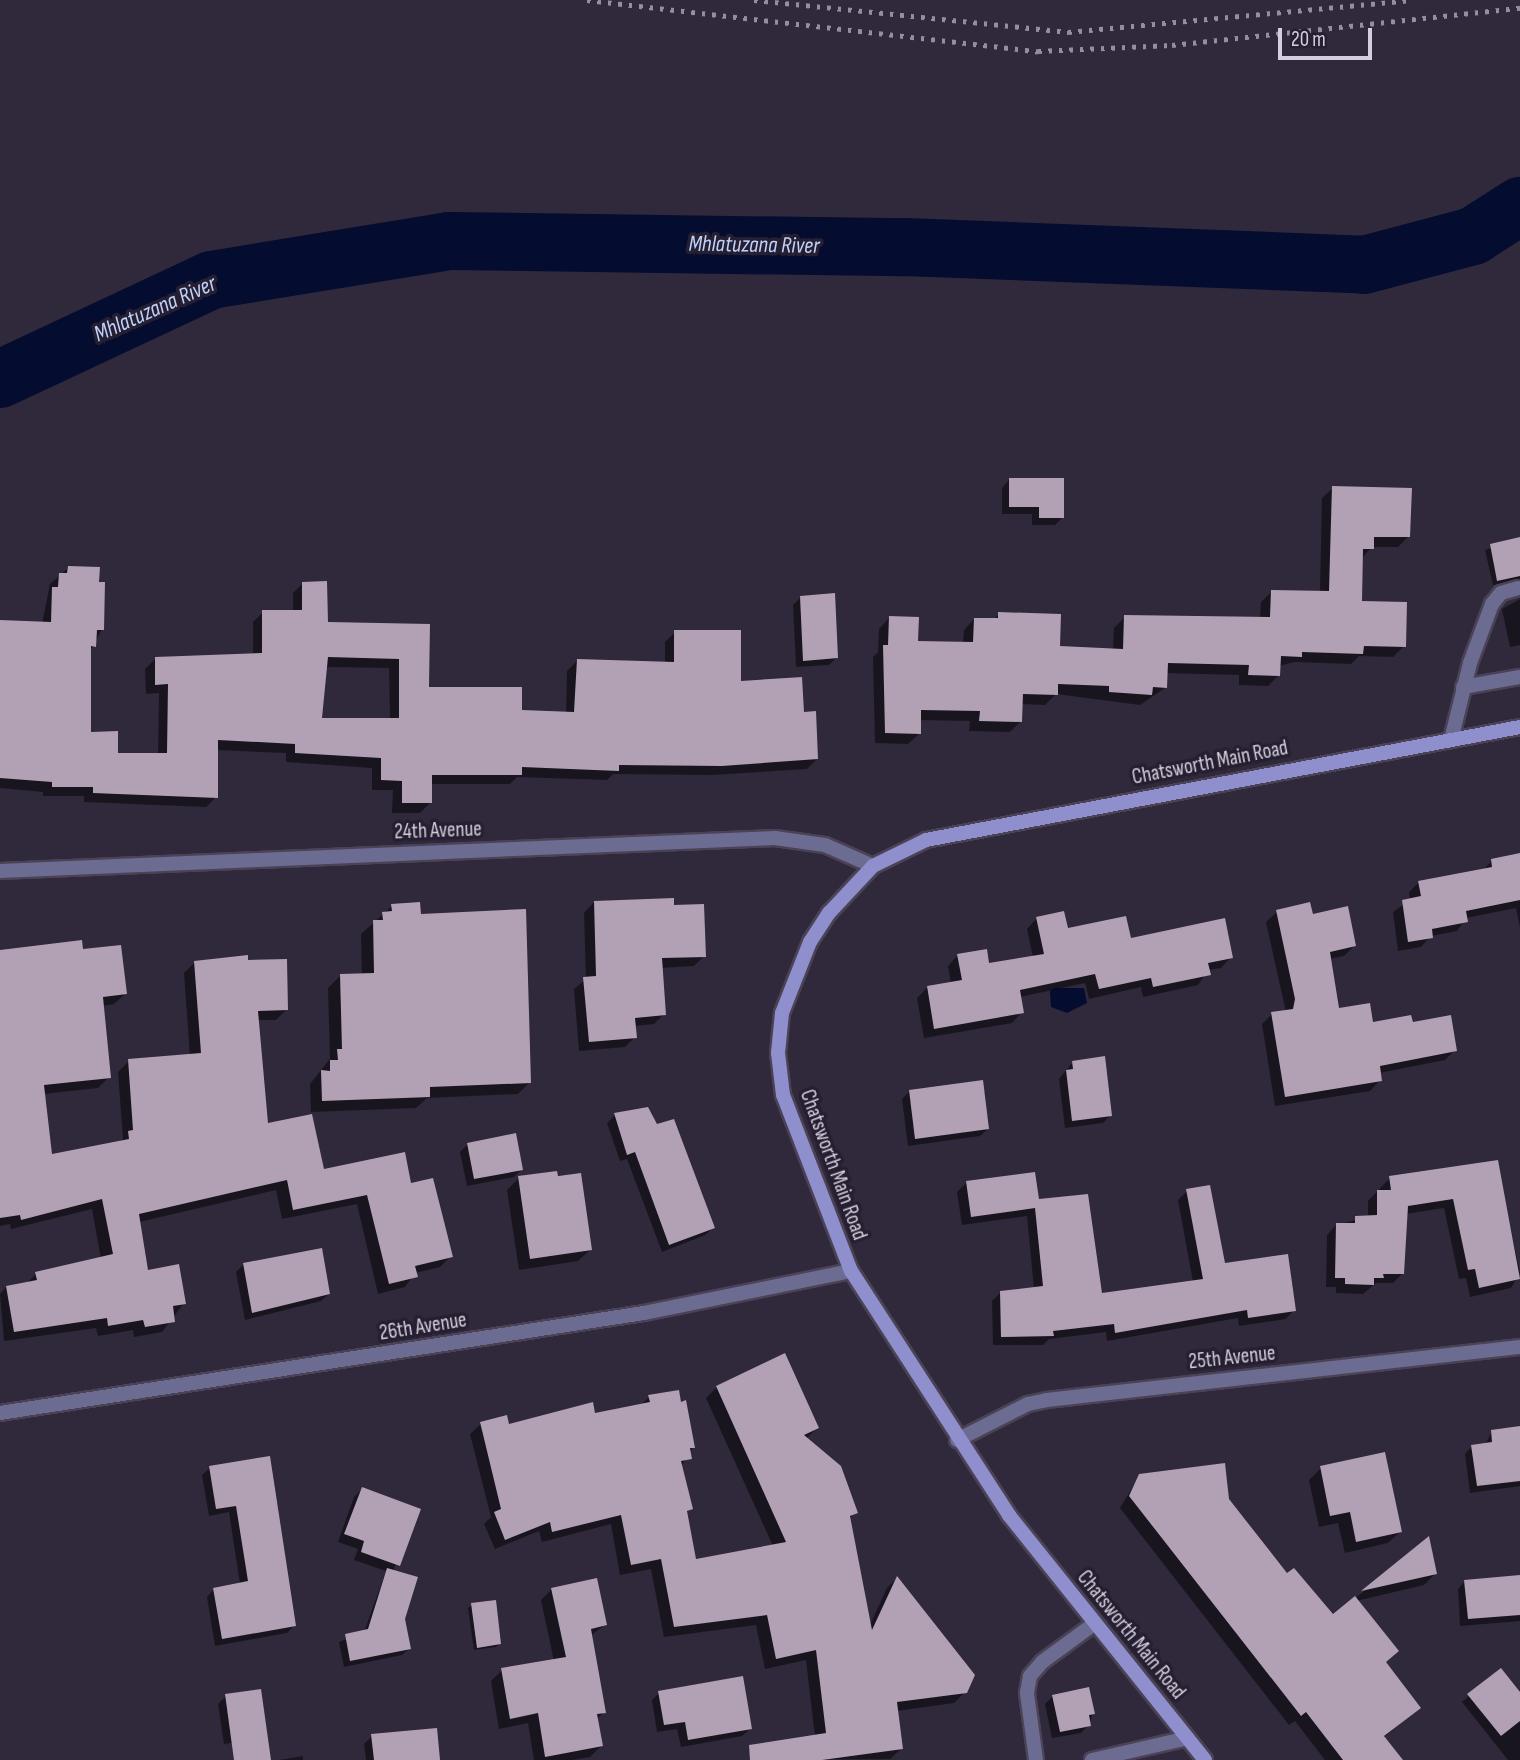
<!DOCTYPE html>
<style>
body{margin:0}
#map{position:relative;width:1520px;height:1760px;overflow:hidden;background:#30283b;font-family:"Sofia Sans Condensed",sans-serif}
div>[style]{position:absolute}
[style*='--x']{left:calc(var(--x)*1px);top:calc(var(--y)*1px);width:calc(var(--w)*1px);rotate:calc(var(--a)*1deg)}
.water>*{inset:0;background:#040c30}
.shadow>*{inset:0;background:#0007}
.river>*{height:58px;margin:-29px;padding:0 29px;transform-origin:29px;border-radius:29px;background:#040c30}
.building>*{inset:0;background:#b2a1b5}
.roads{filter:drop-shadow(2px 0 #4a4355) drop-shadow(-2px 0 #4a4355) drop-shadow(0 2px #4a4355) drop-shadow(0 -2px #4a4355)}
.lane>*{height:14px;margin:-7px;padding:0 7px;transform-origin:7px;border-radius:7px;background:#6c6c93}
.street>*{height:14px;margin:-7px;padding:0 7px;transform-origin:7px;border-radius:7px;background:#6c6c93}
.secondary>*{height:14px;margin:-7px;padding:0 7px;transform-origin:7px;border-radius:7px;background:#908fcd}
.rail>*{height:5px;margin-top:-2.5px;transform-origin:0;background:repeating-linear-gradient(90deg,#948e9d 0 3.5px,transparent 0 10.5px)}
span{translate:-50% -50%;white-space:nowrap;text-align:center;line-height:1.15;-webkit-text-stroke:7px #261f31;paint-order:stroke}
.street-label{font-size:21px;color:#d4cfdc}
.water-label{font-size:23px;color:#bfd2fc;font-style:italic}
.scale{position:absolute;left:1278px;top:28px;width:94px;height:32px;box-sizing:border-box;border:4px solid #d4cfdc;border-top:0;padding-left:9px;font-size:21px;line-height:24px;white-space:nowrap;color:#d4cfdc;-webkit-text-stroke:5px #261f31;paint-order:stroke}
</style>
<div id="map">
<div class="water">
<i style="clip-path:polygon(1055px 988px,1084px 988px,1087px 1003px,1067px 1013px,1051px 1007px,1050px 991px)"></i>
</div>
<div class="shadow">
<i style="clip-path:polygon(1009px 480px,1063px 517px,1055px 525px,1032px 525px,1032px 514px,1002px 514px,1002px 488px)"></i>
<i style="clip-path:polygon(1333px 488px,1408px 537px,1398px 547px,1372px 547px,1361px 559px,1360px 603px,1404px 646px,1393px 657px,1359px 656px,1351px 664px,1294px 662px,1279px 666px,1279px 675px,1268px 686px,1239px 685px,1239px 675px,1166px 673px,1165px 688px,1140px 705px,1056px 694px,1045px 705px,1021px 704px,1020px 722px,1010px 732px,969px 731px,970px 721px,919px 720px,919px 734px,908px 744px,875px 743px,873px 657px,878px 652px,879px 629px,889px 618px,916px 642px,963px 644px,964px 630px,974px 619px,993px 620px,999px 614px,1058px 647px,1113px 650px,1114px 628px,1125px 617px,1260px 619px,1261px 602px,1271px 592px,1320px 592px,1322px 498px)"></i>
<i style="clip-path:polygon(1520px 539px,1520px 589px,1514px 583px,1493px 585px,1485px 550px)"></i>
<i style="clip-path:polygon(evenodd,68px 568px,102px 629px,90px 651px,89px 733px,116px 755px,158px 755px,159px 693px,146px 694px,145px 669px,155px 659px,253px 655px,253px 622px,263px 612px,293px 612px,293px 593px,303px 583px,326px 623px,428px 626px,427px 689px,520px 712px,566px 713px,567px 671px,577px 661px,665px 663px,665px 642px,675px 632px,739px 683px,803px 713px,817px 759px,807px 769px,711px 775px,613px 774px,607px 780px,517px 777px,510px 784px,430px 784px,430px 803px,420px 813px,392px 813px,393px 790px,372px 790px,372px 768px,286px 762px,286px 753px,216px 750px,216px 797px,206px 807px,84px 802px,84px 796px,43px 796px,43px 792px,0 788px,0 622px,42px 624px,50px 584px,68px 568px,326px 667px,389px 668px,390px 719px,320px 719px,326px 667px)"></i>
<i style="clip-path:polygon(801px 597px,836px 658px,829px 665px,796px 667px,793px 605px)"></i>
<i style="clip-path:polygon(1520px 599px,1520px 645px,1510px 647px,1502px 609px)"></i>
<i style="clip-path:polygon(1520px 855px,1520px 928px,1516px 908px,1466px 918px,1457px 931px,1431px 936px,1421px 947px,1398px 951px,1393px 912px,1410px 900px,1409px 892px,1419px 882px,1482px 871px,1492px 861px)"></i>
<i style="clip-path:polygon(594px 902px,672px 907px,704px 956px,694px 966px,661px 968px,664px 1014px,654px 1024px,634px 1026px,635px 1037px,625px 1047px,579px 1051px,574px 989px,586px 979px,584px 913px)"></i>
<i style="clip-path:polygon(392px 906px,419px 916px,530px 1082px,518px 1094px,427px 1098px,416px 1108px,311px 1112px,310px 1084px,330px 1059px,328px 988px,340px 976px,362px 975px,361px 934px)"></i>
<i style="clip-path:polygon(1277px 912px,1312px 916px,1355px 945px,1344px 956px,1329px 959px,1337px 1010px,1371px 1024px,1412px 1024px,1455px 1050px,1445px 1060px,1379px 1073px,1380px 1080px,1370px 1091px,1275px 1106px,1262px 1024px,1272px 1014px,1286px 1012px,1266px 922px)"></i>
<i style="clip-path:polygon(1037px 918px,1067px 930px,1231px 957px,1221px 968px,1208px 970px,1198px 985px,1143px 997px,1141px 987px,1089px 999px,1085px 983px,1020px 997px,1022px 1012px,1012px 1023px,924px 1038px,917px 998px,927px 988px,951px 984px,948px 966px,958px 955px,988px 965px,1033px 957px,1027px 929px)"></i>
<i style="clip-path:polygon(0 951px,81px 951px,125px 994px,114px 1004px,102px 1006px,109px 1077px,98px 1088px,43px 1094px,50px 1156px,119px 1143px,123px 1139px,118px 1072px,129px 1061px,190px 1056px,184px 973px,195px 962px,247px 962px,287px 1009px,276px 1020px,257px 1020px,266px 1126px,322px 1171px,410px 1185px,451px 1256px,440px 1267px,415px 1273px,405px 1287px,378px 1294px,357px 1204px,282px 1219px,276px 1190px,139px 1222px,147px 1272px,184px 1303px,162px 1332px,134px 1337px,133px 1330px,98px 1336px,96px 1328px,4px 1341px,0 1294px,6px 1287px,27px 1283px,36px 1274px,101px 1259px,92px 1209px,11px 1229px,10px 1224px,0 1226px)"></i>
<i style="clip-path:polygon(1073px 1062px,1111px 1115px,1103px 1123px,1065px 1128px,1059px 1079px)"></i>
<i style="clip-path:polygon(910px 1091px,988px 1129px,980px 1136px,908px 1146px,902px 1099px)"></i>
<i style="clip-path:polygon(615px 1115px,713px 1228px,705px 1235px,662px 1252px,627px 1159px,620px 1161px,607px 1123px)"></i>
<i style="clip-path:polygon(468px 1144px,522px 1169px,514px 1177px,467px 1186px,460px 1152px)"></i>
<i style="clip-path:polygon(1497px 1162px,1520px 1273px,1511px 1288px,1470px 1297px,1466px 1278px,1459px 1279px,1444px 1208px,1405px 1214px,1403px 1273px,1393px 1283px,1376px 1283px,1363px 1294px,1336px 1293px,1336px 1287px,1326px 1287px,1327px 1235px,1336px 1225px,1368px 1217px,1368px 1201px,1390px 1178px)"></i>
<i style="clip-path:polygon(579px 1174px,590px 1250px,578px 1261px,519px 1270px,507px 1190px,519px 1178px)"></i>
<i style="clip-path:polygon(966px 1183px,1037px 1201px,1101px 1295px,1193px 1282px,1178px 1200px,1187px 1191px,1223px 1265px,1294px 1310px,1286px 1319px,1239px 1326px,1238px 1318px,1107px 1341px,1106px 1332px,1049px 1339px,1043px 1345px,993px 1345px,992px 1301px,1001px 1292px,1034px 1289px,1027px 1216px,962px 1225px,957px 1192px)"></i>
<i style="clip-path:polygon(244px 1264px,329px 1294px,321px 1301px,245px 1320px,236px 1272px)"></i>
<i style="clip-path:polygon(717px 1387px,817px 1428px,806px 1439px,856px 1512px,849px 1519px,869px 1627px,887px 1588px,897px 1578px,965px 1692px,954px 1703px,896px 1711px,901px 1749px,890px 1759px,762px 1760px,815px 1737px,806px 1660px,765px 1669px,756px 1625px,664px 1637px,651px 1569px,620px 1575px,611px 1524px,542px 1542px,539px 1531px,495px 1549px,484px 1524px,491px 1517px,470px 1434px,481px 1424px,508px 1426px,594px 1415px,640px 1406px,649px 1397px,693px 1447px,681px 1467px,691px 1508px,685px 1514px,695px 1561px,773px 1546px,706px 1398px)"></i>
<i style="clip-path:polygon(1520px 1428px,1520px 1486px,1470px 1493px,1465px 1454px,1472px 1446px,1485px 1445px,1492px 1431px)"></i>
<i style="clip-path:polygon(269px 1458px,295px 1625px,287px 1633px,215px 1646px,207px 1597px,214px 1589px,240px 1584px,229px 1512px,209px 1516px,202px 1475px,210px 1468px)"></i>
<i style="clip-path:polygon(1321px 1468px,1400px 1532px,1388px 1543px,1345px 1553px,1338px 1523px,1319px 1527px,1309px 1480px)"></i>
<i style="clip-path:polygon(1140px 1475px,1227px 1500px,1287px 1576px,1333px 1616px,1428px 1540px,1436px 1573px,1424px 1585px,1356px 1601px,1384px 1663px,1419px 1708px,1383px 1738px,1401px 1760px,1325px 1760px,1295px 1721px,1289px 1725px,1120px 1508px)"></i>
<i style="clip-path:polygon(362px 1489px,418px 1510px,393px 1571px,409px 1649px,402px 1655px,344px 1667px,339px 1642px,364px 1632px,386px 1571px,354px 1560px,358px 1549px,338px 1542px,354px 1497px)"></i>
<i style="clip-path:polygon(1520px 1577px,1520px 1621px,1460px 1626px,1458px 1589px,1465px 1581px)"></i>
<i style="clip-path:polygon(552px 1589px,606px 1624px,590px 1636px,604px 1712px,596px 1720px,601px 1746px,590px 1757px,572px 1760px,534px 1760px,528px 1723px,499px 1729px,491px 1681px,502px 1670px,554px 1661px,541px 1600px)"></i>
<i style="clip-path:polygon(472px 1605px,500px 1643px,496px 1647px,474px 1650px,468px 1608px)"></i>
<i style="clip-path:polygon(659px 1693px,750px 1729px,742px 1736px,681px 1747px,677px 1729px,657px 1732px,652px 1700px)"></i>
<i style="clip-path:polygon(1520px 1695px,1520px 1760px,1508px 1760px,1462px 1702px,1469px 1696px)"></i>
<i style="clip-path:polygon(226px 1696px,258px 1739px,224px 1744px,218px 1704px)"></i>
<i style="clip-path:polygon(1053px 1696px,1093px 1713px,1089px 1725px,1081px 1733px,1052px 1738px,1045px 1704px)"></i>
<i style="clip-path:polygon(372px 1736px,438px 1760px,366px 1760px,364px 1744px)"></i>
<i style="clip-path:polygon(303px 1756px,303px 1760px,279px 1760px)"></i>
</div>
<div class="river">
<i style="--x:0;--y:379;--w:233;--a:-25.1"></i>
<i style="--x:211;--y:280;--w:241;--a:-9.3"></i>
<i style="--x:449;--y:241;--w:456;--a:0.8"></i>
<i style="--x:905;--y:247;--w:459;--a:2.2"></i>
<i style="--x:1364;--y:265;--w:113;--a:-14.9"></i>
<i style="--x:1473;--y:236;--w:56;--a:-32.6"></i>
</div>
<div class="building">
<i style="clip-path:polygon(1009px 478px,1064px 478px,1064px 518px,1039px 518px,1039px 507px,1009px 507px)"></i>
<i style="clip-path:polygon(1332px 486px,1412px 488px,1410px 537px,1374px 537px,1374px 549px,1363px 549px,1362px 601px,1407px 602px,1406px 647px,1364px 646px,1363px 654px,1302px 652px,1302px 657px,1281px 656px,1280px 676px,1248px 675px,1249px 665px,1168px 663px,1167px 688px,1153px 687px,1152px 695px,1109px 692px,1109px 686px,1058px 684px,1058px 695px,1023px 694px,1022px 722px,979px 721px,980px 711px,921px 710px,921px 734px,885px 733px,883px 645px,888px 645px,889px 616px,919px 617px,918px 641px,973px 642px,974px 618px,998px 618px,998px 612px,1061px 614px,1060px 646px,1123px 649px,1124px 615px,1270px 617px,1271px 590px,1329px 591px)"></i>
<i style="clip-path:polygon(1520px 537px,1520px 576px,1497px 581px,1490px 544px)"></i>
<i style="clip-path:polygon(evenodd,68px 566px,100px 567px,99px 582px,105px 582px,104px 630px,97px 630px,96px 647px,91px 646px,91px 732px,118px 731px,118px 753px,167px 753px,168px 684px,155px 685px,155px 657px,262px 653px,262px 610px,302px 610px,302px 582px,327px 581px,328px 622px,430px 624px,429px 687px,522px 687px,522px 710px,574px 712px,577px 659px,674px 662px,674px 630px,741px 630px,741px 681px,802px 677px,804px 712px,816px 711px,818px 759px,722px 766px,619px 765px,619px 771px,522px 767px,522px 775px,432px 775px,432px 803px,402px 803px,402px 781px,381px 780px,381px 758px,295px 753px,295px 744px,218px 740px,218px 798px,93px 793px,93px 787px,52px 787px,52px 782px,0 778px,0 620px,51px 622px,52px 587px,58px 587px,59px 573px,67px 573px,68px 566px,328px 657px,399px 659px,399px 718px,322px 718px,328px 657px)"></i>
<i style="clip-path:polygon(835px 593px,838px 658px,803px 661px,800px 596px)"></i>
<i style="clip-path:polygon(1520px 853px,1520px 900px,1466px 911px,1468px 922px,1432px 929px,1433px 938px,1408px 942px,1402px 900px,1421px 896px,1418px 881px,1492px 867px,1491px 859px)"></i>
<i style="clip-path:polygon(674px 898px,674px 905px,704px 904px,706px 957px,662px 958px,666px 1015px,635px 1018px,637px 1038px,589px 1042px,583px 977px,596px 976px,594px 901px)"></i>
<i style="clip-path:polygon(420px 902px,421px 914px,526px 909px,531px 1083px,430px 1087px,430px 1097px,322px 1101px,321px 1070px,330px 1071px,330px 1060px,338px 1060px,337px 1049px,342px 1049px,340px 974px,374px 973px,373px 920px,383px 920px,382px 912px,392px 911px,391px 904px)"></i>
<i style="clip-path:polygon(1310px 902px,1313px 914px,1348px 906px,1356px 946px,1330px 952px,1339px 1008px,1370px 1003px,1373px 1022px,1411px 1015px,1413px 1022px,1451px 1015px,1457px 1051px,1380px 1066px,1382px 1081px,1285px 1097px,1271px 1012px,1293px 1009px,1295px 999px,1276px 910px)"></i>
<i style="clip-path:polygon(1064px 911px,1068px 928px,1126px 916px,1131px 938px,1225px 918px,1233px 958px,1208px 963px,1211px 975px,1153px 987px,1151px 978px,1099px 989px,1095px 974px,1020px 990px,1024px 1013px,934px 1029px,927px 986px,962px 980px,957px 954px,987px 949px,989px 963px,1044px 954px,1036px 917px)"></i>
<i style="clip-path:polygon(82px 940px,83px 949px,121px 945px,127px 994px,103px 997px,111px 1078px,44px 1085px,52px 1154px,129px 1139px,128px 1131px,133px 1130px,128px 1059px,201px 1053px,194px 961px,248px 955px,248px 960px,287px 959px,288px 1010px,258px 1011px,268px 1123px,312px 1114px,324px 1169px,405px 1152px,411px 1183px,433px 1178px,453px 1257px,415px 1266px,418px 1277px,389px 1284px,367px 1195px,293px 1210px,287px 1180px,139px 1214px,148px 1270px,179px 1264px,186px 1304px,173px 1306px,175px 1322px,145px 1327px,143px 1320px,108px 1326px,107px 1318px,14px 1332px,6px 1286px,37px 1280px,35px 1272px,113px 1254px,102px 1199px,21px 1220px,20px 1215px,0 1218px,0 950px)"></i>
<i style="clip-path:polygon(1105px 1056px,1112px 1116px,1072px 1121px,1066px 1070px,1073px 1069px,1072px 1061px)"></i>
<i style="clip-path:polygon(983px 1080px,989px 1129px,915px 1139px,909px 1090px)"></i>
<i style="clip-path:polygon(648px 1107px,657px 1124px,674px 1119px,715px 1228px,669px 1245px,635px 1152px,627px 1155px,614px 1113px)"></i>
<i style="clip-path:polygon(516px 1133px,523px 1170px,474px 1179px,467px 1143px)"></i>
<i style="clip-path:polygon(1498px 1160px,1520px 1279px,1479px 1288px,1475px 1269px,1468px 1270px,1453px 1199px,1408px 1206px,1404px 1274px,1383px 1274px,1384px 1278px,1374px 1278px,1374px 1285px,1345px 1284px,1345px 1278px,1335px 1278px,1336px 1223px,1355px 1223px,1355px 1216px,1377px 1215px,1377px 1190px,1391px 1190px,1389px 1176px)"></i>
<i style="clip-path:polygon(557px 1171px,558px 1176px,581px 1173px,592px 1250px,530px 1259px,518px 1176px)"></i>
<i style="clip-path:polygon(1035px 1172px,1039px 1199px,1088px 1194px,1102px 1293px,1203px 1279px,1186px 1189px,1210px 1185px,1225px 1263px,1288px 1254px,1296px 1311px,1248px 1318px,1247px 1310px,1115px 1333px,1114px 1324px,1053px 1331px,1054px 1336px,1001px 1337px,1000px 1291px,1043px 1286px,1035px 1208px,971px 1217px,966px 1181px)"></i>
<i style="clip-path:polygon(322px 1248px,330px 1294px,252px 1313px,243px 1263px)"></i>
<i style="clip-path:polygon(785px 1353px,819px 1428px,804px 1435px,841px 1466px,858px 1513px,850px 1516px,872px 1630px,897px 1576px,975px 1675px,967px 1693px,897px 1702px,903px 1749px,822px 1760px,750px 1760px,749px 1745px,826px 1733px,816px 1650px,776px 1659px,767px 1615px,674px 1627px,661px 1559px,631px 1565px,621px 1515px,552px 1532px,550px 1522px,505px 1540px,494px 1512px,501px 1509px,480px 1422px,507px 1415px,509px 1424px,593px 1402px,595px 1413px,650px 1402px,648px 1395px,679px 1390px,681px 1402px,686px 1400px,695px 1448px,690px 1448px,692px 1459px,681px 1461px,693px 1509px,687px 1511px,696px 1559px,786px 1542px,716px 1386px)"></i>
<i style="clip-path:polygon(1520px 1426px,1520px 1481px,1477px 1486px,1471px 1445px,1492px 1442px,1491px 1430px)"></i>
<i style="clip-path:polygon(1385px 1452px,1402px 1532px,1356px 1542px,1350px 1512px,1330px 1516px,1320px 1466px)"></i>
<i style="clip-path:polygon(270px 1456px,296px 1626px,222px 1639px,213px 1588px,248px 1581px,236px 1506px,216px 1509px,209px 1466px)"></i>
<i style="clip-path:polygon(1225px 1463px,1229px 1499px,1287px 1573px,1294px 1568px,1333px 1614px,1355px 1596px,1399px 1651px,1386px 1662px,1421px 1708px,1384px 1736px,1403px 1760px,1343px 1760px,1306px 1712px,1301px 1716px,1129px 1496px,1139px 1474px)"></i>
<i style="clip-path:polygon(362px 1487px,421px 1509px,400px 1566px,361px 1552px,364px 1541px,344px 1534px)"></i>
<i style="clip-path:polygon(1429px 1536px,1437px 1574px,1361px 1591px)"></i>
<i style="clip-path:polygon(387px 1568px,418px 1577px,405px 1619px,411px 1649px,350px 1661px,345px 1634px,368px 1629px)"></i>
<i style="clip-path:polygon(1520px 1575px,1520px 1615px,1468px 1619px,1464px 1580px)"></i>
<i style="clip-path:polygon(597px 1578px,607px 1625px,591px 1629px,606px 1713px,597px 1714px,603px 1746px,545px 1757px,538px 1713px,510px 1719px,501px 1668px,566px 1657px,551px 1588px)"></i>
<i style="clip-path:polygon(496px 1600px,501px 1644px,477px 1648px,471px 1603px)"></i>
<i style="clip-path:polygon(1501px 1668px,1520px 1692px,1520px 1721px,1501px 1736px,1467px 1694px)"></i>
<i style="clip-path:polygon(743px 1676px,752px 1729px,688px 1740px,685px 1722px,664px 1725px,658px 1691px)"></i>
<i style="clip-path:polygon(1089px 1687px,1095px 1714px,1089px 1715px,1091px 1726px,1060px 1732px,1052px 1695px)"></i>
<i style="clip-path:polygon(261px 1689px,271px 1760px,234px 1760px,225px 1694px)"></i>
<i style="clip-path:polygon(437px 1728px,440px 1760px,374px 1760px,371px 1734px)"></i>
</div>
<div class="roads">
<div class="lane">
<i style="--x:1463;--y:687;--w:58;--a:-10"></i>
<i style="--x:1451;--y:740;--w:79;--a:-76.1"></i>
<i style="--x:1470;--y:663;--w:63;--a:-69.6"></i>
<i style="--x:1492;--y:604;--w:14;--a:-51"></i>
<i style="--x:1501;--y:593;--w:18;--a:-16"></i>
</div>
<div class="street">
<i style="--x:0;--y:871;--w:776;--a:-2.44"></i>
<i style="--x:775;--y:838;--w:50;--a:8"></i>
<i style="--x:825;--y:845;--w:52;--a:23.6"></i>
<i style="--x:0;--y:1413;--w:652;--a:-8.83"></i>
<i style="--x:644;--y:1313;--w:211;--a:-11.5"></i>
<i style="--x:957;--y:1440;--w:80;--a:-26.9"></i>
<i style="--x:1028;--y:1404;--w:19;--a:-12"></i>
<i style="--x:1047;--y:1400;--w:476;--a:-6.4"></i>
<i style="--x:1036;--y:1760;--w:68;--a:-97.7"></i>
<i style="--x:1027;--y:1693;--w:17;--a:-80"></i>
<i style="--x:1030;--y:1676;--w:18;--a:-49"></i>
<i style="--x:1042;--y:1662;--w:64;--a:-36.2"></i>
<i style="--x:1092;--y:1760;--w:98;--a:-12.9"></i>
</div>
<div class="secondary">
<i style="--x:1205;--y:1760;--w:314;--a:-128.7"></i>
<i style="--x:1009;--y:1515;--w:291;--a:-122.9"></i>
<i style="--x:851;--y:1271;--w:189;--a:-111.1"></i>
<i style="--x:783;--y:1095;--w:42;--a:-96.8"></i>
<i style="--x:778;--y:1053;--w:40;--a:-84.3"></i>
<i style="--x:782;--y:1013;--w:76;--a:-68.5"></i>
<i style="--x:810;--y:942;--w:35;--a:-57"></i>
<i style="--x:829;--y:913;--w:64;--a:-46.9"></i>
<i style="--x:873;--y:866;--w:59;--a:-26.1"></i>
<i style="--x:926;--y:840;--w:605;--a:-10.77"></i>
</div>
</div>
<div class="rail">
<i style="--x:587;--y:0;--w:454;--a:6.5"></i>
<i style="--x:1038;--y:51;--w:134;--a:-2.6"></i>
<i style="--x:1172;--y:45;--w:350;--a:-6.1"></i>
<i style="--x:754;--y:0;--w:316;--a:5.8"></i>
<i style="--x:1068;--y:32;--w:343;--a:-5.3"></i>
</div>
<div class="street-label">
<span style="left:1210px;top:763px;rotate:-11deg">Chatsworth Main Road</span>
<span style="left:438px;top:831px;rotate:-2deg">24th Avenue</span>
<span style="left:833px;top:1165px;rotate:70deg">Chatsworth Main Road</span>
<span style="left:423px;top:1327px;rotate:-9deg">26th Avenue</span>
<span style="left:1232px;top:1358px;rotate:-6deg">25th Avenue</span>
<span style="left:1131px;top:1635px;rotate:51deg">Chatsworth Main Road</span>
</div>
<div class="water-label">
<span style="left:754px;top:245px;rotate:1deg">Mhlatuzana River</span>
<span style="left:155px;top:309px;rotate:-24deg">Mhlatuzana River</span>
</div>
<div class="scale">20 m</div>
</div>
